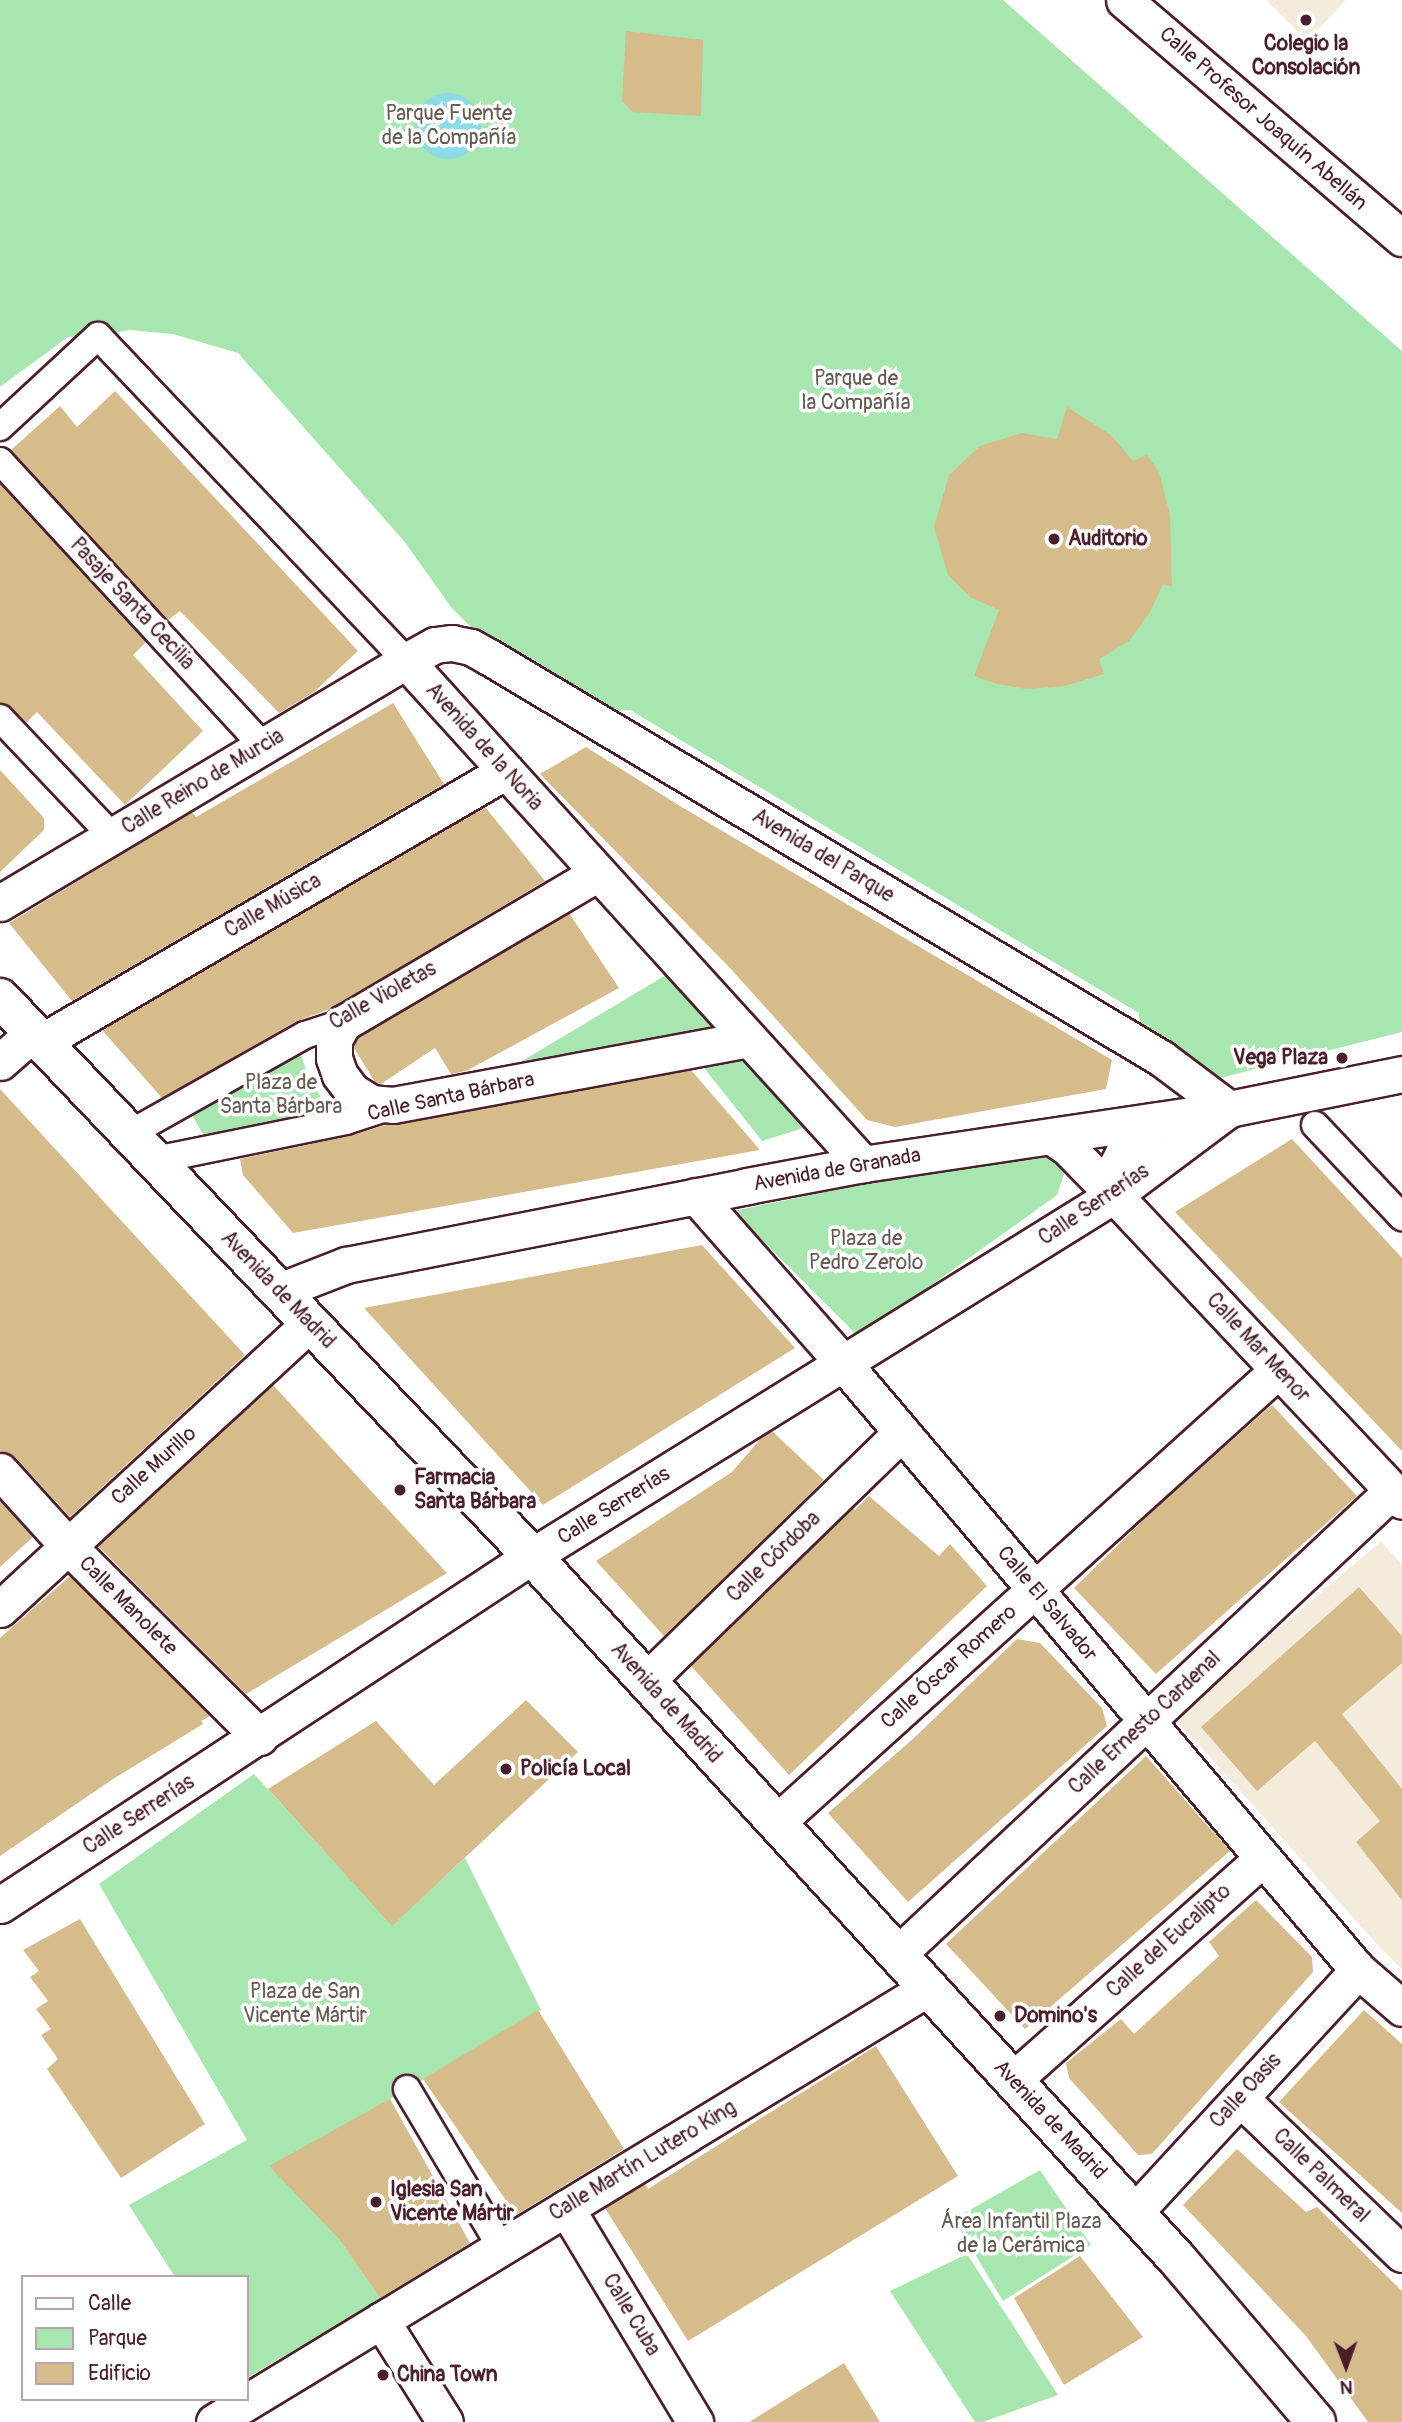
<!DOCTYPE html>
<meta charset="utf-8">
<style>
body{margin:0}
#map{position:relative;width:1402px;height:2422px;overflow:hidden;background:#fff;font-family:Pangolin,sans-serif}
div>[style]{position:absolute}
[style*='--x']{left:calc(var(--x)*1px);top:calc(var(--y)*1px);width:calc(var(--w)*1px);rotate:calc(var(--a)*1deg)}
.built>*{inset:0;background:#f3ebdc}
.green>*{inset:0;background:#a7e6ae}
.water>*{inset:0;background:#8cdbe9}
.round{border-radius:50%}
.building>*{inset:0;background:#d6bb8b}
.roads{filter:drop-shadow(2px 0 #4a1f2b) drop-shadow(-2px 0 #4a1f2b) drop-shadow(0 2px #4a1f2b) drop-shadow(0 -2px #4a1f2b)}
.pedestrian>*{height:26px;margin:-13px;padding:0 13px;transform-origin:13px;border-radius:13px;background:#fff}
.minor>*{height:35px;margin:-17.5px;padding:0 17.5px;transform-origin:17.5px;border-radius:17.5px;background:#fff}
.secondary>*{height:38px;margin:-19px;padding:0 19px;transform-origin:19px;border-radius:19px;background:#fff}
.dots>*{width:19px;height:19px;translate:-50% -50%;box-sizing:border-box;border:4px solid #fff;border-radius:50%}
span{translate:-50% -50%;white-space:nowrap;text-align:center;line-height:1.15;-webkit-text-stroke:7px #fff;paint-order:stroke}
.poi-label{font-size:21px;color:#4a1f2b;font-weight:700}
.left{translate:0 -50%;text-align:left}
.right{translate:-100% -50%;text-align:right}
.park-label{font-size:21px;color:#665b52}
.street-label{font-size:21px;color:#4a1f2b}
.legend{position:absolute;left:21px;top:2275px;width:228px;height:126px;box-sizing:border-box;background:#fff;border:2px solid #b7a5aa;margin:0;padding:9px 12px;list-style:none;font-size:21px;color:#4a1f2b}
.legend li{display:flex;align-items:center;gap:14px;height:35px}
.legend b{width:35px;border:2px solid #b7a5aa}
.north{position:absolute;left:1311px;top:2331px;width:70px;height:70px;-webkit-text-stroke:5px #fff;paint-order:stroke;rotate:179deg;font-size:19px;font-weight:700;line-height:28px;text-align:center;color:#4a1f2b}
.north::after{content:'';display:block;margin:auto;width:24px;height:32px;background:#4a1f2b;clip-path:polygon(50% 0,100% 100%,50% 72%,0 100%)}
</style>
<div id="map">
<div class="built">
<i style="clip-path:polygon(1266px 0,1346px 0,1307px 41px)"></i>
<i style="clip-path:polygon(1381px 1541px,1402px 1565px,1402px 1969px,1382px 1950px,1175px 1718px)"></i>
</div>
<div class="green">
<i style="clip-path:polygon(0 0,1003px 0,1402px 351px,1402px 1032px,1220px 1078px,1140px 1026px,1139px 1013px,630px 710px,616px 711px,480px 636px,451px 607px,404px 541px,238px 353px,173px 334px,130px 330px,98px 336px,68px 337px,0 387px)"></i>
<i style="clip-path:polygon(666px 975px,718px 1032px,499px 1075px)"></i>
<i style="clip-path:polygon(299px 1049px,306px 1070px,332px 1118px,208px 1143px,188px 1108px)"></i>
<i style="clip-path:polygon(755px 1056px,813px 1125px,762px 1141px,701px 1064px)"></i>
<i style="clip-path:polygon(1040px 1148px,1058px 1158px,1064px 1174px,1057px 1195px,859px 1337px,733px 1211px)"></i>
<i style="clip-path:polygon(254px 1774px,392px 1925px,465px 1858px,541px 2010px,390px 2099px,338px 2238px,381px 2299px,247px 2378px,247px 2277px,175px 2277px,129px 2205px,247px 2140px,99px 1884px)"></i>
<i style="clip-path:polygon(1040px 2170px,1091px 2245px,1003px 2301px,954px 2219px)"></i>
<i style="clip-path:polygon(967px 2254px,1058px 2395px,983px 2422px,975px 2422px,890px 2291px)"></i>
</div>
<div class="water">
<i class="round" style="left:415px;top:93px;width:66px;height:66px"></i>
</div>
<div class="building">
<i style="clip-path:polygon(626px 31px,703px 40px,701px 116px,633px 112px,622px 101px)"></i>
<i style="clip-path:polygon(115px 391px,358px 651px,314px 692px,279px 713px,180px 611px,168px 620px,11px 450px,60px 406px,77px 427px)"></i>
<i style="clip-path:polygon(1067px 407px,1111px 435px,1133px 461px,1147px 455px,1159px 472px,1170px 515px,1172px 587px,1163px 584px,1150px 612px,1129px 641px,1099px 659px,1104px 674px,1065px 686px,1027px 689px,997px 684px,974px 676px,999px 610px,970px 597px,948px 575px,934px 527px,949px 475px,980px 446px,1022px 433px,1057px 439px)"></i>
<i style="clip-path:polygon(0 484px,146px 642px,133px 655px,203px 731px,125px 805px,37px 712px,26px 723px,11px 707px,0 703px)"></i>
<i style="clip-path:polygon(393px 703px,444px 784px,72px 1001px,9px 923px,192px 812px,196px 817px)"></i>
<i style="clip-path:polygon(586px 747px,680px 806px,1112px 1060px,1106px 1089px,895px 1127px,867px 1120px,729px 967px,540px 774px)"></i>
<i style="clip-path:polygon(0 770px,44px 818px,44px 830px,0 872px)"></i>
<i style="clip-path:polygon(485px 807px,545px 881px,330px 1009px,297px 1021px,162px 1098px,102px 1030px)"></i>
<i style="clip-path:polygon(569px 913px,619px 988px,466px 1071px,451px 1074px,435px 1048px,381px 1084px,375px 1082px,354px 1048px,358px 1037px)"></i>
<i style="clip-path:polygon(691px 1070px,760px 1150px,293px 1233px,243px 1175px,240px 1159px,349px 1136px,386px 1125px)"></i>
<i style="clip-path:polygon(0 1089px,245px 1355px,70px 1517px,15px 1457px,0 1451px)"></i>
<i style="clip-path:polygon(1292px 1139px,1402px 1258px,1402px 1451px,1175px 1212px)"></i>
<i style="clip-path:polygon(702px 1245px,795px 1348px,543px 1505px,364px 1308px)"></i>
<i style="clip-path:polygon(273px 1385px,447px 1573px,246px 1694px,98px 1546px)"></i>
<i style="clip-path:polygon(1272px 1405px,1357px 1496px,1156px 1674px,1074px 1588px,1165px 1499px)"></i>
<i style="clip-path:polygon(772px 1431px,824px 1480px,664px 1636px,596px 1561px,732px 1472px,762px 1437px)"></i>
<i style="clip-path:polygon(869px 1496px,939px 1556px,950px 1544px,987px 1586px,789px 1775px,691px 1666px,853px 1508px,855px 1510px)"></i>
<i style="clip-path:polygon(0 1501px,33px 1537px,0 1567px)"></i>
<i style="clip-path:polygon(70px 1576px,210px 1716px,201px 1721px,203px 1724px,113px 1779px,0 1856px,0 1638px)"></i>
<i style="clip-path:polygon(1359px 1587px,1402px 1636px,1402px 1663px,1342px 1714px,1402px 1789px,1402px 1900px,1356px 1842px,1380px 1821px,1315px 1741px,1257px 1791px,1201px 1727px)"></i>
<i style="clip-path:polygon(1017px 1639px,1040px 1643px,1102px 1708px,1107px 1726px,908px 1902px,828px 1813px,914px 1738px)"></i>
<i style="clip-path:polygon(526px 1700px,578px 1752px,392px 1926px,268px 1789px,376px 1721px,434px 1785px)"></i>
<i style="clip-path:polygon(1146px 1756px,1230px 1851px,1025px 2029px,946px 1944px)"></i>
<i style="clip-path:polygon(1256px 1900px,1312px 1957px,1313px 1972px,1152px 2154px,1138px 2155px,1069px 2078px,1066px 2063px,1121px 2019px,1134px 2034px,1219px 1956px,1209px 1942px)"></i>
<i style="clip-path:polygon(80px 1919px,205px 2124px,121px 2178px,47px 2069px,58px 2059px,41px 2035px,51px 2029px,36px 2009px,48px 2001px,30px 1977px,39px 1971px,23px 1950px)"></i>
<i style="clip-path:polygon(538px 2010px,624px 2149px,516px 2215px,423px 2079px)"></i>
<i style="clip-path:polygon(1364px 2010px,1402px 2044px,1402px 2213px,1279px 2102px)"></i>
<i style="clip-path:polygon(876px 2046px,958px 2176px,688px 2341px,605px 2208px,645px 2184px,648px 2189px)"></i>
<i style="clip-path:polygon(390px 2099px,470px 2243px,380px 2298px,338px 2238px,269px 2166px)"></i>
<i style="clip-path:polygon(1237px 2149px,1306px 2212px,1317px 2207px,1402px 2291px,1402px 2422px,1368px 2422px,1306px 2336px,1183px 2205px)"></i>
<i style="clip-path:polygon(1080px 2256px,1143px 2337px,1064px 2385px,1014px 2298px)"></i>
<i style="clip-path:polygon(844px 2363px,880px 2422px,749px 2422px)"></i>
</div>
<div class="roads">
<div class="pedestrian">
<i style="--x:0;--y:427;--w:134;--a:-42.9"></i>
<i style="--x:98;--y:336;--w:448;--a:46.5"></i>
<i style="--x:0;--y:461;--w:388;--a:47.3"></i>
<i style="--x:0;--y:718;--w:163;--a:46.5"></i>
<i style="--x:1315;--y:1125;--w:127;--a:46.6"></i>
<i style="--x:129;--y:1134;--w:202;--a:-29.4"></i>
<i style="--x:305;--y:1035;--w:40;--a:-18"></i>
<i style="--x:155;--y:1160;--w:195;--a:-11.5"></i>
<i style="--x:346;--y:1121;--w:48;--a:-18.1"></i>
<i style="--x:407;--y:2089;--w:184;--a:59.3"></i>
</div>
<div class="minor">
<i style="--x:1124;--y:0;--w:366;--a:40.6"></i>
<i style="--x:406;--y:661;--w:680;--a:47.74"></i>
<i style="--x:598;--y:873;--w:296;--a:149.5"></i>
<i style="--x:343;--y:1023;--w:19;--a:118"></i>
<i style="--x:334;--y:1040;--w:18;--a:90"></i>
<i style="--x:334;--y:1058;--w:18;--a:71"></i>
<i style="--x:340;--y:1075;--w:20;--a:53"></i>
<i style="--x:352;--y:1091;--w:22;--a:32"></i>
<i style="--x:371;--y:1103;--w:22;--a:5"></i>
<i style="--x:393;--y:1105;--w:362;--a:-10.5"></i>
<i style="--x:0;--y:903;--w:473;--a:-30.8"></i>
<i style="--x:406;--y:661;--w:33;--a:-29"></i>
<i style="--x:435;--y:645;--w:17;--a:-7"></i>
<i style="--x:452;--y:643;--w:19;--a:12"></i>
<i style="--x:471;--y:647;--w:21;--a:29"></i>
<i style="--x:489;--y:657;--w:783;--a:30.83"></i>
<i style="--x:1161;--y:1058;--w:85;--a:36.9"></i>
<i style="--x:41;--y:1042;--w:538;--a:-30.23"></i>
<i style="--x:0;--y:1062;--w:44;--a:-41.3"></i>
<i style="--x:1052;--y:1137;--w:18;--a:34"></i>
<i style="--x:1067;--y:1147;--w:67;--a:45.6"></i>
<i style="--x:1114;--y:1195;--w:420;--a:46.7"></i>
<i style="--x:1114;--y:1195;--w:24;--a:-90"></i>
<i style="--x:1114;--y:1171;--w:20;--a:-63"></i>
<i style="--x:1123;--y:1153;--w:45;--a:-45.9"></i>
<i style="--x:696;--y:1196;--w:222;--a:48.6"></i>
<i style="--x:843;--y:1363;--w:796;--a:49.69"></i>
<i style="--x:1358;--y:1970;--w:58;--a:40.8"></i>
<i style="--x:279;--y:1291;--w:72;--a:-21.2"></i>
<i style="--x:346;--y:1265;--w:409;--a:-11.1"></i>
<i style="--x:747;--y:1186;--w:118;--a:-10.7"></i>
<i style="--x:863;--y:1164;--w:370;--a:-8.5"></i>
<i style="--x:1229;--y:1109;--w:177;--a:-11.4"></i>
<i style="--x:0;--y:1471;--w:100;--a:47.8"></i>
<i style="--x:67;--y:1545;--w:272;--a:44.9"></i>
<i style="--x:0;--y:1609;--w:422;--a:-42.7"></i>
<i style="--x:646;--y:1681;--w:357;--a:-44.2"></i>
<i style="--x:776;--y:1823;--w:676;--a:-42.06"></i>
<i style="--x:0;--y:1905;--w:636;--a:-33.27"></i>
<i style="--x:532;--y:1556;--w:685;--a:-31.81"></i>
<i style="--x:1114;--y:1195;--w:144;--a:-36.8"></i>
<i style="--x:897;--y:1955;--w:678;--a:-43.15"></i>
<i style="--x:1013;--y:2080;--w:334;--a:-41.6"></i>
<i style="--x:1240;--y:2098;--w:225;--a:43.9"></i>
<i style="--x:566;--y:2208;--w:250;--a:58.9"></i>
<i style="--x:1135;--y:2212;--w:329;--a:-47.3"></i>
<i style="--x:381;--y:2320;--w:120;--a:57.9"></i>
<i style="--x:214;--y:2422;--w:836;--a:-31.29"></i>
</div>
<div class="secondary">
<i style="--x:0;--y:998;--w:771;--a:46.37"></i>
<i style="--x:532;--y:1556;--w:955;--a:47.46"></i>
<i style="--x:1178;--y:2260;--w:213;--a:49.6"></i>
</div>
</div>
<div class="dots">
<i style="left:1306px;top:20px;background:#4a1f2b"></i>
<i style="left:1054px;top:539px;background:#4a1f2b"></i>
<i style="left:1342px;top:1058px;background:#4a1f2b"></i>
<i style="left:400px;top:1490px;background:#4a1f2b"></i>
<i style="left:506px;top:1769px;background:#4a1f2b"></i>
<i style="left:1000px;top:2016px;background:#4a1f2b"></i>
<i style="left:376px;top:2202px;background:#4a1f2b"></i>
<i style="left:383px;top:2375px;background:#4a1f2b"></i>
</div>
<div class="poi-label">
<span style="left:1306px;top:56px">Colegio la<br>Consolación</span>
<span class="left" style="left:1068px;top:539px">Auditorio</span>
<span class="right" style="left:1328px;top:1058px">Vega Plaza</span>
<span class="left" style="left:414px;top:1490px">Farmacia<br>Santa Bárbara</span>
<span class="left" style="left:520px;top:1769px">Policía Local</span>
<span class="left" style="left:1014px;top:2016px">Domino's</span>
<span class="left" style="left:390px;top:2202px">Iglesia San<br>Vicente Mártir</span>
<span class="left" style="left:397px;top:2375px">China Town</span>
</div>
<div class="park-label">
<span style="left:449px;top:126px">Parque Fuente<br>de la Compañía</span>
<span style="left:856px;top:391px">Parque de<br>la Compañía</span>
<span style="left:281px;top:1095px">Plaza de<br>Santa Bárbara</span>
<span style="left:866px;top:1251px">Plaza de<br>Pedro Zerolo</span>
<span style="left:305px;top:2004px">Plaza de San<br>Vicente Mártir</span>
<span style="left:1021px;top:2234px">Área Infantil Plaza<br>de la Cerámica</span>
</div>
<div class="street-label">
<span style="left:1263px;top:119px;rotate:41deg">Calle Profesor Joaquín Abellán</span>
<span style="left:132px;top:604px;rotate:47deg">Pasaje Santa Cecilia</span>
<span style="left:484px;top:747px;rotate:48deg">Avenida de la Noria</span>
<span style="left:203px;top:782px;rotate:-31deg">Calle Reino de Murcia</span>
<span style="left:823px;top:856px;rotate:31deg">Avenida del Parque</span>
<span style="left:273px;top:906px;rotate:-30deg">Calle Música</span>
<span style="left:383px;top:996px;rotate:-29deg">Calle Violetas</span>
<span style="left:451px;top:1097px;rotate:-12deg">Calle Santa Bárbara</span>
<span style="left:837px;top:1170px;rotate:-10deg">Avenida de Granada</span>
<span style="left:1094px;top:1205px;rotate:-34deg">Calle Serrerías</span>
<span style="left:278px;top:1290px;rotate:46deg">Avenida de Madrid</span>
<span style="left:1258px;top:1348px;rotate:47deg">Calle Mar Menor</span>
<span style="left:154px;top:1466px;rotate:-42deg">Calle Murillo</span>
<span style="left:614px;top:1506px;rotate:-32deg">Calle Serrerías</span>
<span style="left:774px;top:1557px;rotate:-44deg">Calle Córdoba</span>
<span style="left:1047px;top:1604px;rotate:50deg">Calle El Salvador</span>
<span style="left:128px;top:1606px;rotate:45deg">Calle Manolete</span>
<span style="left:949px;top:1667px;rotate:-42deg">Calle Óscar Romero</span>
<span style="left:666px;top:1703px;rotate:48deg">Avenida de Madrid</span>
<span style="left:1145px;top:1723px;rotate:-43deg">Calle Ernesto Cardenal</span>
<span style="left:139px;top:1815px;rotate:-33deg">Calle Serrerías</span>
<span style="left:1169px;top:1941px;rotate:-42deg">Calle del Eucalipto</span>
<span style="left:1246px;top:2091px;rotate:-47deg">Calle Oasis</span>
<span style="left:1050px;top:2120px;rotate:47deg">Avenida de Madrid</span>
<span style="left:643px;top:2161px;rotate:-31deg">Calle Martín Lutero King</span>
<span style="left:1321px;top:2176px;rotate:44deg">Calle Palmeral</span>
<span style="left:631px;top:2315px;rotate:59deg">Calle Cuba</span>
</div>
<ul class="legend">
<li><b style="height:9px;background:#fff"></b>Calle</li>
<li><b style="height:19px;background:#a7e6ae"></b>Parque</li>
<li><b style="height:19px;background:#d6bb8b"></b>Edificio</li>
</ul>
<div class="north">N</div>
</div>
